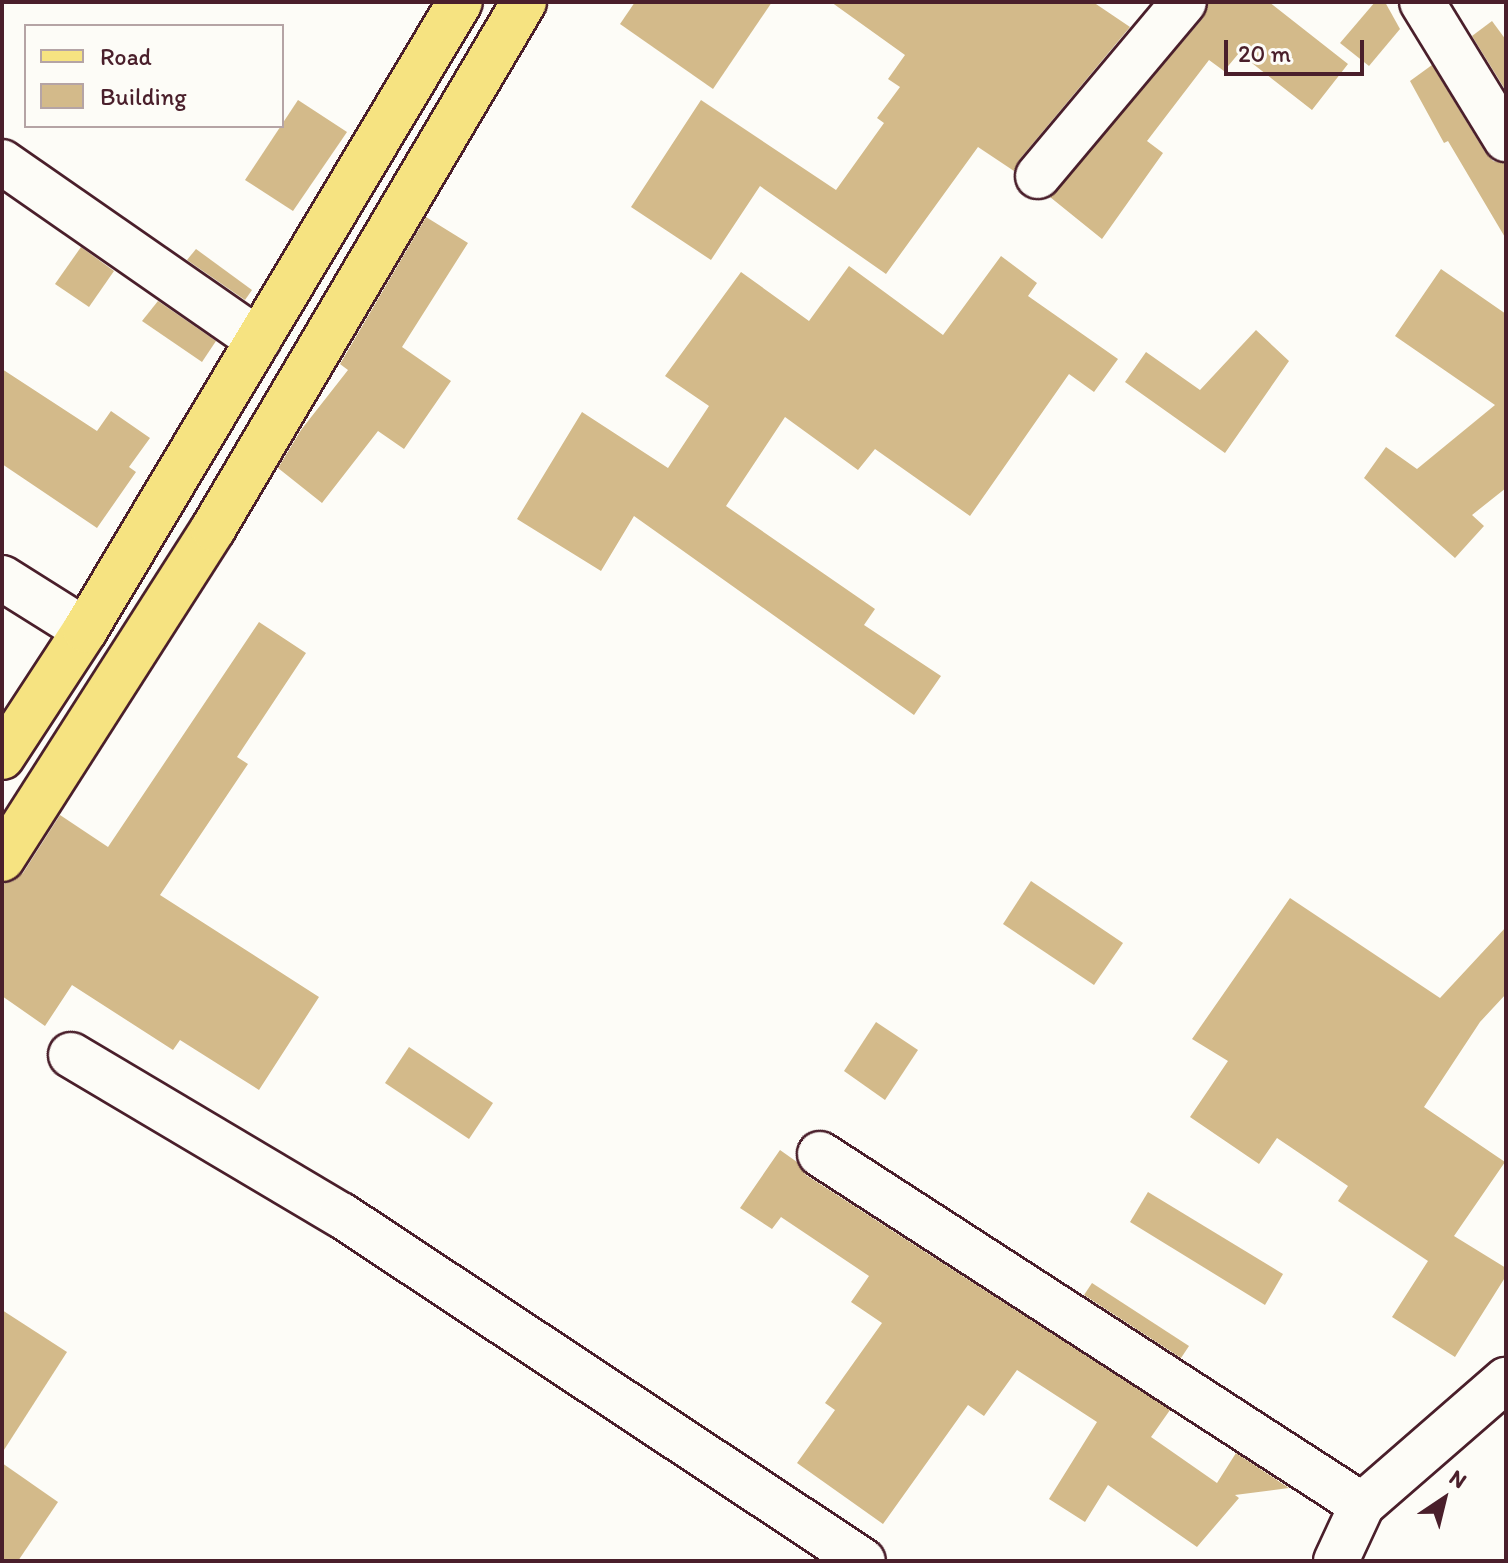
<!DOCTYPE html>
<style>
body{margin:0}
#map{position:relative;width:1508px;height:1563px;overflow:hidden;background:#fdfcf7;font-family:Itim,sans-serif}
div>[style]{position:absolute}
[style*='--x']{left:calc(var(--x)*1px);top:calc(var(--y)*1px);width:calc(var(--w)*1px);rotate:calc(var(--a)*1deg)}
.building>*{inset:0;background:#d3ba8a}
.roads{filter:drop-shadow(2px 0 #4a1f2b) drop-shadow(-2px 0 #4a1f2b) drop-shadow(0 2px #4a1f2b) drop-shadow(0 -2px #4a1f2b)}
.minor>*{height:44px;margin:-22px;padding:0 22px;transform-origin:22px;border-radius:22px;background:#fdfcf7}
.major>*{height:44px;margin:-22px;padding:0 22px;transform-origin:22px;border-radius:22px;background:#f6e381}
span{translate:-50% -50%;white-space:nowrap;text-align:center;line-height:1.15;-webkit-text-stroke:6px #fdfcf7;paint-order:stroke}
.frame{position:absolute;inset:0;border:4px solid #4a1f2b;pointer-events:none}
.legend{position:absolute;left:24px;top:24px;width:260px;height:104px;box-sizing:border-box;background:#fdfcf7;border:2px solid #b5a4a5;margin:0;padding:10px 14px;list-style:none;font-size:24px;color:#4a1f2b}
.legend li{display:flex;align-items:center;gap:16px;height:40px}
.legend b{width:40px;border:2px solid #b5a4a5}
.north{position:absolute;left:1404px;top:1459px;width:80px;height:80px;-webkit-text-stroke:6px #fdfcf7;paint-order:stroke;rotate:35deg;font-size:22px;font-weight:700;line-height:32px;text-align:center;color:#4a1f2b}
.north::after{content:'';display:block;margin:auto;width:28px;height:36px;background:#4a1f2b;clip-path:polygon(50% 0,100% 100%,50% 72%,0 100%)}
.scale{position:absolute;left:1224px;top:40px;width:140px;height:36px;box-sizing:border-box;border:4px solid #4a1f2b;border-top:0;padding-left:10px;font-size:24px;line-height:28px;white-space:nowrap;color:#4a1f2b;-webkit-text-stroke:6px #fdfcf7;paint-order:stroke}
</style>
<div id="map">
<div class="building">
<i style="clip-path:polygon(635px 2px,772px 2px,713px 89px,620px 24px)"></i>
<i style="clip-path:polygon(831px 2px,1093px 2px,1130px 27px,1019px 160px,1014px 171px,978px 147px,886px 274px,760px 186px,711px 260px,631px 207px,701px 100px,836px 190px,884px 123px,877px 118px,900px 87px,888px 79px,905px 55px)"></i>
<i style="clip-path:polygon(1208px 2px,1269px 2px,1348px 64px,1312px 110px,1239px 53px,1224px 71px,1209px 60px,1147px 141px,1163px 153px,1102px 239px,1050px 197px,1203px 18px)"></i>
<i style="clip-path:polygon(1375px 2px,1385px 2px,1400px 29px,1369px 66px,1340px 43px)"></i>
<i style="clip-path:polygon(1492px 21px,1506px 40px,1506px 91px,1472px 36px)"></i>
<i style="clip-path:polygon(1432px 65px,1485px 152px,1493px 161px,1506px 164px,1506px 239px,1448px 141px,1444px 143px,1410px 81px)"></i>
<i style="clip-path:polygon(298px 100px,347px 132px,293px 211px,245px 180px)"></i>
<i style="clip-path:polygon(426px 217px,468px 243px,402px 347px,451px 381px,404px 449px,378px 431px,322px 503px,278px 468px,301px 430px,348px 370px,340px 364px)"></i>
<i style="clip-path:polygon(81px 247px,114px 271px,89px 307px,55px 284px)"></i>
<i style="clip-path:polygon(196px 249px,252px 290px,245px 300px,187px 260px)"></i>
<i style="clip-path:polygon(1001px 256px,1037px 283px,1028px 296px,1118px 359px,1094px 392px,1069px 374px,970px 516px,875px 449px,858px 470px,785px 417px,726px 506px,875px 609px,864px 625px,941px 676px,914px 715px,634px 516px,601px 571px,517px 519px,582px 412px,668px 468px,709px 406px,665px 376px,741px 272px,809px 321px,849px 266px,943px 335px)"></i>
<i style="clip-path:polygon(1441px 269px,1506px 314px,1506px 488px,1472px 515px,1484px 526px,1455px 558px,1364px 478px,1386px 447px,1417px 469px,1495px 405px,1395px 336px)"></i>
<i style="clip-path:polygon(158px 301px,216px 341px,202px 362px,142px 321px)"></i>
<i style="clip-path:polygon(1256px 330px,1289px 361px,1225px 453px,1125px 382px,1146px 352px,1200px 390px)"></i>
<i style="clip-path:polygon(2px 369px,97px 431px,111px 411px,150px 438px,129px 467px,136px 472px,97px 528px,2px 464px)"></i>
<i style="clip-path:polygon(259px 622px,306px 653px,237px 757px,248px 764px,160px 895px,319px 997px,259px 1090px,180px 1040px,173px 1050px,72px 985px,45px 1026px,2px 996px,2px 884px,13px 881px,23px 873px,60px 815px,108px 847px)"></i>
<i style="clip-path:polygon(1031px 881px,1123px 943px,1094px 985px,1003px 924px)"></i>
<i style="clip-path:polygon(1290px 898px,1440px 998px,1506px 927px,1506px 994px,1480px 1022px,1424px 1107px,1505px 1162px,1454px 1236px,1506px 1268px,1506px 1276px,1455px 1357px,1392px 1317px,1428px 1261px,1338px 1201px,1348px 1186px,1277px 1138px,1259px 1164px,1190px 1117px,1228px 1061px,1192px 1039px)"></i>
<i style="clip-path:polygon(876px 1022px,918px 1050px,885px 1100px,844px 1071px)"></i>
<i style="clip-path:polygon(409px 1047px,493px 1103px,469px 1139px,385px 1083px)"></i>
<i style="clip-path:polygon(780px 1150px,797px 1162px,806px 1175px,1170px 1410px,1151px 1437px,1217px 1483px,1236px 1453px,1289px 1488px,1235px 1495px,1239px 1498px,1197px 1547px,1108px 1485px,1085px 1522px,1049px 1499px,1097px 1422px,1017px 1370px,984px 1416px,968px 1405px,883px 1524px,797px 1463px,835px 1410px,825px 1403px,882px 1323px,851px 1302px,869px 1276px,781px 1217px,772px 1229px,740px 1208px)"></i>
<i style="clip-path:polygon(1148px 1192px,1283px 1274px,1265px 1305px,1130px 1222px)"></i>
<i style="clip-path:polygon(1092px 1283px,1189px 1346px,1181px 1358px,1084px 1295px)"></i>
<i style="clip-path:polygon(2px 1310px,67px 1352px,2px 1453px)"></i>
<i style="clip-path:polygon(2px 1463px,58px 1502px,18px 1561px,2px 1561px)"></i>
</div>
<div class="roads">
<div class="minor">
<i style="--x:1422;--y:2;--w:161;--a:58.5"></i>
<i style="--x:2;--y:162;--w:312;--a:34.8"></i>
<i style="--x:1038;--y:176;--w:227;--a:-50"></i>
<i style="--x:2;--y:578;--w:98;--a:32.1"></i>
<i style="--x:71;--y:1055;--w:314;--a:30.7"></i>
<i style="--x:341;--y:1215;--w:626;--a:33.54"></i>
<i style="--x:820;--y:1154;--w:646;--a:32.93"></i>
<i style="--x:1336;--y:1561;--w:62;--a:-65.1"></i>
<i style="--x:1362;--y:1505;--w:191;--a:-41"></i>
</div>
<div class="major">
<i style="--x:2;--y:757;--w:152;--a:-56.8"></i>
<i style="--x:85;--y:630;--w:731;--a:-59.16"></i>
<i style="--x:2;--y:859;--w:392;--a:-57.4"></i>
<i style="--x:213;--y:529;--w:612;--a:-59.45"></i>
</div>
</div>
<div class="frame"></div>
<ul class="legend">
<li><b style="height:10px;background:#f6e381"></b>Road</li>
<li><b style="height:22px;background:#d3ba8a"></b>Building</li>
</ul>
<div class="north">N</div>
<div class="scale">20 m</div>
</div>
